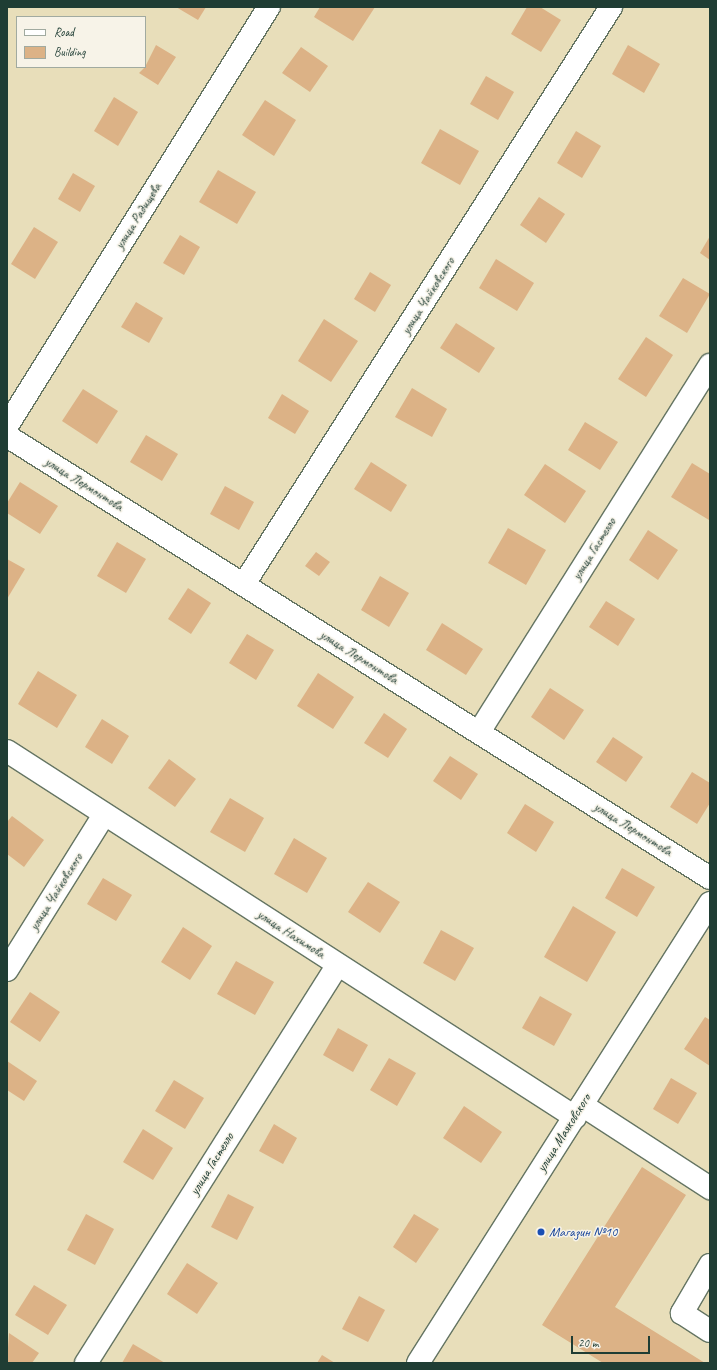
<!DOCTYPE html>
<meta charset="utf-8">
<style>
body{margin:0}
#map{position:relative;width:717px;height:1370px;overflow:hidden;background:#e8deba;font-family:Caveat,sans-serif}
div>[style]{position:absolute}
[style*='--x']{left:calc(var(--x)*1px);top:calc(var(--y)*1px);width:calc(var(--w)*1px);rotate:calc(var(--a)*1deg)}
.building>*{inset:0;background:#dcb286}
.roads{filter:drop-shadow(1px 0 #657563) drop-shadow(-1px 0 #657563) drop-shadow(0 1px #657563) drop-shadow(0 -1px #657563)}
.minor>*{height:22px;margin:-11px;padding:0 11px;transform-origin:11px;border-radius:11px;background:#fff}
.dots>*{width:11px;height:11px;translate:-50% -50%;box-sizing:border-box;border:2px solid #f7f3e8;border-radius:50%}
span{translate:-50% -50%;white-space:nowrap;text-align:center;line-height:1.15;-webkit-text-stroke:3px #f7f3e8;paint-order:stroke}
.street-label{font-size:14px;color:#1f3d34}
.transit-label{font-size:14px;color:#164399}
.left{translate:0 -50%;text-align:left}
.frame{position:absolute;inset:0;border:8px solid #1f3d34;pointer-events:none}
.legend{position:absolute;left:16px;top:16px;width:130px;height:52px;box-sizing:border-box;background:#f7f3e8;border:1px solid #a1aaa0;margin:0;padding:5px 7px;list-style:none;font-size:12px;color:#1f3d34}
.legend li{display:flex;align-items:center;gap:8px;height:20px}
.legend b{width:20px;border:1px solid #a1aaa0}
.scale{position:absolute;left:571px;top:1336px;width:79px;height:18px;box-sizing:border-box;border:2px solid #1f3d34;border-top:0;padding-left:5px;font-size:12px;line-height:14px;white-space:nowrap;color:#1f3d34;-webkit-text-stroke:3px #f7f3e8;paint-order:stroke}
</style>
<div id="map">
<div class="building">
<i style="clip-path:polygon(176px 7px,206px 7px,198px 20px)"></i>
<i style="clip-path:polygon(320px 7px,375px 7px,353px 41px,314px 17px)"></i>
<i style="clip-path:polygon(527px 7px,540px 7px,561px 20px,541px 52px,511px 34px)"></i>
<i style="clip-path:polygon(156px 45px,176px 57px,158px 85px,139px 73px,145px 67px)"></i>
<i style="clip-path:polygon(628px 45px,660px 64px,644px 93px,612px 74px)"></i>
<i style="clip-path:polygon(301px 47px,328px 66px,310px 92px,282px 73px)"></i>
<i style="clip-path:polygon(486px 76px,514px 92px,498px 120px,470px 104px)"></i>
<i style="clip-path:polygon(114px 97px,138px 112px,118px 146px,94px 131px)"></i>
<i style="clip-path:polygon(265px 100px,296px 120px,274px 156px,242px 135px)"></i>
<i style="clip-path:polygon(440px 129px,479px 151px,460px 185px,421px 163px)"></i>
<i style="clip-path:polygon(576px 131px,601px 146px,582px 178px,557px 163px)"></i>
<i style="clip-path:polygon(218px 170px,256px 192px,237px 224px,199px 202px)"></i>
<i style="clip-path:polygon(73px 173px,95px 186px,80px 212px,58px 199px)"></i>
<i style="clip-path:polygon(539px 197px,565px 214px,546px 243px,520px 225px)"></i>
<i style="clip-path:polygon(34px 227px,58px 242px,35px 279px,11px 264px)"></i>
<i style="clip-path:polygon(180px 235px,200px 247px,184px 275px,163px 263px)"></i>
<i style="clip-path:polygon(710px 236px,710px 260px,700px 253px)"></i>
<i style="clip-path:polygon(496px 259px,534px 283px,517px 311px,479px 288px)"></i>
<i style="clip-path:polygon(370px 272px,391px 285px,375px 312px,354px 299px)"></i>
<i style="clip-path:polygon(683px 278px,710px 294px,687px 333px,659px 316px)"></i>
<i style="clip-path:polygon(136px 302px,163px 318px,149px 343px,121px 327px)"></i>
<i style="clip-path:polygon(324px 319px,358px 341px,331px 382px,298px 361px)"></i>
<i style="clip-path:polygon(456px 323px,495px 348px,479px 373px,440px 348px)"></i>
<i style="clip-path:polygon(646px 337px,673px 355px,646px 397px,618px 379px)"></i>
<i style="clip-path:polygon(412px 388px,447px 409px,432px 437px,395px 417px)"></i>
<i style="clip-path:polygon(83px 389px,118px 411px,97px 444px,62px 421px)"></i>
<i style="clip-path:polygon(282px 394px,309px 411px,295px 434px,268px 418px)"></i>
<i style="clip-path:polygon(585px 422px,618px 442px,600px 470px,568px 450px)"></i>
<i style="clip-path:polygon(146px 435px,178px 454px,162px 481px,130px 462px)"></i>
<i style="clip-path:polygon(371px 462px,407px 485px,391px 512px,354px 489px)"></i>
<i style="clip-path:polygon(692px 463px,710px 474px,709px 520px,671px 497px)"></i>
<i style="clip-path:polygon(545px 464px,586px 491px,565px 523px,524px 495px)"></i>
<i style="clip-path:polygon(20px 482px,58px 506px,40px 534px,7px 513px,7px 503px)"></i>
<i style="clip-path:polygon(225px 486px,254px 502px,239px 530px,210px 514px)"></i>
<i style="clip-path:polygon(508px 528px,546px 550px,526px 585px,488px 563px)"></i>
<i style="clip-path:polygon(648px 530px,678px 550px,658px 580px,629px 560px)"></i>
<i style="clip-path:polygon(117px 542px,146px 559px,126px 593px,97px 576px)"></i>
<i style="clip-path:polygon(316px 552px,330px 562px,319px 576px,305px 566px)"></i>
<i style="clip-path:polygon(7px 559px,25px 569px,7px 599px)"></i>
<i style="clip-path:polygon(380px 576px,409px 593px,389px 627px,361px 610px)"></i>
<i style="clip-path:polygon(188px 588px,211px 603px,191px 634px,168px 619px)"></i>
<i style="clip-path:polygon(606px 601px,635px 619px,618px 646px,589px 627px)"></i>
<i style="clip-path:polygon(442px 623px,483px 649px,466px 675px,426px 650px)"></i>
<i style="clip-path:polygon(247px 634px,274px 650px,256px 680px,229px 663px)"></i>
<i style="clip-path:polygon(38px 671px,77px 695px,57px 728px,18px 704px)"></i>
<i style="clip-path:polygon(318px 673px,354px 697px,333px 729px,297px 706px)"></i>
<i style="clip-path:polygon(550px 688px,584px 710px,564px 740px,531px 717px)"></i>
<i style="clip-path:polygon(384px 713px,407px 729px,388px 758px,364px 743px)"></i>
<i style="clip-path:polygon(102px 719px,129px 736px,112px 764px,85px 747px)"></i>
<i style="clip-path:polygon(613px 737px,643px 757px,626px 782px,596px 762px)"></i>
<i style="clip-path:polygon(450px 756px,478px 774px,461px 800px,433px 781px)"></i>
<i style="clip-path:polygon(169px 759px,196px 779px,175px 807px,148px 788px)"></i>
<i style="clip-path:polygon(692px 772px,710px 783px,710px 803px,697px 824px,670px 807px)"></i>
<i style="clip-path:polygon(230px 798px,264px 818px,245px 852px,210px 832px)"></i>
<i style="clip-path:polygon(525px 804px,554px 822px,536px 852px,507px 833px)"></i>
<i style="clip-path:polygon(12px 816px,44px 840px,24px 867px,7px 854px,7px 822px)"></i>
<i style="clip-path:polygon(294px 838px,327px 858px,307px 893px,274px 874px)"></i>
<i style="clip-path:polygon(622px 868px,655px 887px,637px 917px,605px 898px)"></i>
<i style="clip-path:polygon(103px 878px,132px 895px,116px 921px,87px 904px)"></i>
<i style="clip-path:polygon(368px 882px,400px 902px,380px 933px,348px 912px)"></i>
<i style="clip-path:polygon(573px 906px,616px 932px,587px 982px,544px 957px)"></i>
<i style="clip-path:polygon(183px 927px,212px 946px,190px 980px,161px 962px)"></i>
<i style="clip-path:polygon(441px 930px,474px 948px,455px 981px,423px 963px)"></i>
<i style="clip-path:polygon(236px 961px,274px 982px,255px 1015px,217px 994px)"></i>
<i style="clip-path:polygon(30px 992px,60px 1012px,40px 1042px,10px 1022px)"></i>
<i style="clip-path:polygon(540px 996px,572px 1014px,554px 1046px,522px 1028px)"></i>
<i style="clip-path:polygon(705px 1017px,710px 1020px,710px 1066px,684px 1049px)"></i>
<i style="clip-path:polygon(338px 1028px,368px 1045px,353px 1072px,323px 1055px)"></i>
<i style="clip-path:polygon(389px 1058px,416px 1073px,397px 1106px,370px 1090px)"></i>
<i style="clip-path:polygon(7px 1061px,37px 1081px,24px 1101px,7px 1090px)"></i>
<i style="clip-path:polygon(671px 1078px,697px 1093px,678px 1124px,653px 1109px)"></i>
<i style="clip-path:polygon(174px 1080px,204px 1098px,185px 1129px,155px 1111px)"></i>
<i style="clip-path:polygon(464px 1106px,502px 1132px,481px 1163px,443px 1138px)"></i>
<i style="clip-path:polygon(274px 1124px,297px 1138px,283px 1164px,259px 1151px)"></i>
<i style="clip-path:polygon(143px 1129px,173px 1148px,153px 1180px,123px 1162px)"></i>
<i style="clip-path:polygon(642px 1167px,686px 1195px,615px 1307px,705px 1363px,603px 1363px,542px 1325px)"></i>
<i style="clip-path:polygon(228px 1194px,254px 1207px,237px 1240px,211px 1227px)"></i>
<i style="clip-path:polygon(86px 1214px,114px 1229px,95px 1265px,67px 1250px)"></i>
<i style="clip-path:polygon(414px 1214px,439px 1229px,416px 1263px,393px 1247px)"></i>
<i style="clip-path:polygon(187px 1263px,218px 1283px,197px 1314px,167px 1294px)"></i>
<i style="clip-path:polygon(34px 1285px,67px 1305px,48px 1335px,15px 1315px)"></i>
<i style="clip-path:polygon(359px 1296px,385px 1310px,368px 1342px,342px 1329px)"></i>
<i style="clip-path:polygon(9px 1333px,39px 1353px,32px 1363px,7px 1363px)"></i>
<i style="clip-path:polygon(133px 1344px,165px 1363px,122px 1363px)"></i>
<i style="clip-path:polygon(322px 1355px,335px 1363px,317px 1363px)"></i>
</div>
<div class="roads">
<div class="minor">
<i style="--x:7;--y:426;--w:494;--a:-58"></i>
<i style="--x:7;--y:436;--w:830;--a:32.16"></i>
<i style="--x:244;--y:584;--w:684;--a:-57.54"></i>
<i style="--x:479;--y:732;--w:434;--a:-57.8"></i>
<i style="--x:7;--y:751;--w:676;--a:32.8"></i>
<i style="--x:7;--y:970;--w:183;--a:-58"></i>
<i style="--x:582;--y:1105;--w:153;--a:33"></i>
<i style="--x:710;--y:1265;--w:56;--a:120.3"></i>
<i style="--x:682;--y:1313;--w:33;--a:33"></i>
<i style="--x:86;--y:1363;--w:471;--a:-57.7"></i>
<i style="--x:418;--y:1363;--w:545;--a:-57.59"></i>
</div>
</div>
<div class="dots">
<i style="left:541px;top:1232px;background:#1a4fb4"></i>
</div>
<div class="street-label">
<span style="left:138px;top:216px;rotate:-58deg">улица Радищева</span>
<span style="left:428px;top:296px;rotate:-58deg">улица Чайковского</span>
<span style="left:84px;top:484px;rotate:32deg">улица Лермонтова</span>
<span style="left:594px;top:549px;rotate:-58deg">улица Гастелло</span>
<span style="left:359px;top:657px;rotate:32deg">улица Лермонтова</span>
<span style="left:633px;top:829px;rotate:32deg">улица Лермонтова</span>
<span style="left:56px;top:892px;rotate:-58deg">улица Чайковского</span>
<span style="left:291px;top:934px;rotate:33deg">улица Нахимова</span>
<span style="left:564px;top:1133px;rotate:-58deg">улица Маяковского</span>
<span style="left:212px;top:1164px;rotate:-58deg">улица Гастелло</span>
</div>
<div class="transit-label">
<span class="left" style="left:549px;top:1232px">Магазин №10</span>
</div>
<div class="frame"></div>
<ul class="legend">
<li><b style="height:5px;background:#fff"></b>Road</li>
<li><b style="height:11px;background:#dcb286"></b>Building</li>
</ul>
<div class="scale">20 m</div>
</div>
